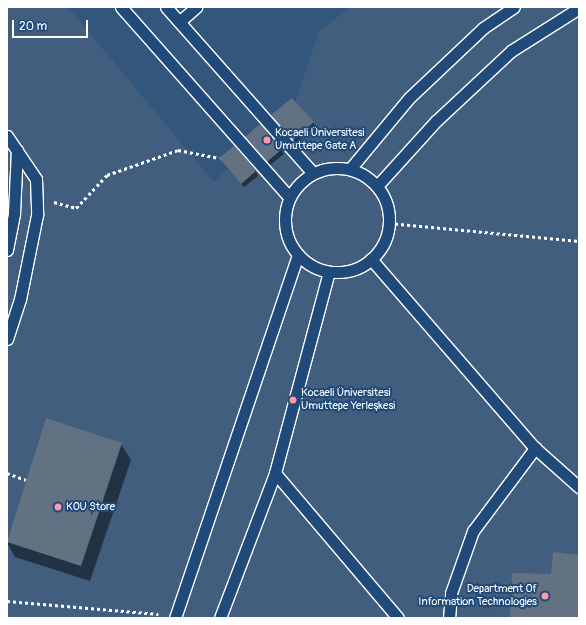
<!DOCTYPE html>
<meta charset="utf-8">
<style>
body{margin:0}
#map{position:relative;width:586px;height:625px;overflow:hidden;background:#33567c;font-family:Pangolin,sans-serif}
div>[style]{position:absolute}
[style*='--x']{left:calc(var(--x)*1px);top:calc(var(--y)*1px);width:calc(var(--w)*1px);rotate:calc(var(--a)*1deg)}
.built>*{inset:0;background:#415e7e}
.shadow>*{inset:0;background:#0007}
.building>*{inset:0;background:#627282}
.path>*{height:2.5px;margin-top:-1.25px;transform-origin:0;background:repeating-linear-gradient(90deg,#fff 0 3px,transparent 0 6px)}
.roads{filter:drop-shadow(1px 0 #fff) drop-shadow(-1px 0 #fff) drop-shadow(0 1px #fff) drop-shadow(0 -1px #fff)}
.lane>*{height:11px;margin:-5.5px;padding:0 5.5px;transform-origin:5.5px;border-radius:5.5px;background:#1f4a7a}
.lane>.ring{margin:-5.5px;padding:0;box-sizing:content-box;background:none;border:11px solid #1f4a7a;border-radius:50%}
.dots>*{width:11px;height:11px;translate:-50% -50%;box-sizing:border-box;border:2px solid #1f4a7a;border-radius:50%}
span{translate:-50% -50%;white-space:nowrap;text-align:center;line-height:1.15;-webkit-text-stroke:4px #1f4a7a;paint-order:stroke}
.poi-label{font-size:11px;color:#fff}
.left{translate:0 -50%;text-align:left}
.right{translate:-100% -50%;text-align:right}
.frame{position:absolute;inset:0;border:8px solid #fff;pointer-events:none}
.scale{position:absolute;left:12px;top:20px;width:76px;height:18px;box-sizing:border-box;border:2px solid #fff;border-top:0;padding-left:5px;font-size:12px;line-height:14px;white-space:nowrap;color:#fff;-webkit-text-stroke:3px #1f4a7a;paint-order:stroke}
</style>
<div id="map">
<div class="built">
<i style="clip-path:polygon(7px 7px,68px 7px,214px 182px,293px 108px,319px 31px,351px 7px,579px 7px,579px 618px,7px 618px)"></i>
</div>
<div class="shadow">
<i style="clip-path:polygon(272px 115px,313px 122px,316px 127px,296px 143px)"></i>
<i style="clip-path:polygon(249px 141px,281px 149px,284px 154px,270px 165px)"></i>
<i style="clip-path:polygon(223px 163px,256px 171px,258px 176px,244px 187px)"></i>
<i style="clip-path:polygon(47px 419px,121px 444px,131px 460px,90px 581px,15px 557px,7px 543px)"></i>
</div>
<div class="building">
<i style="clip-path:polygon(292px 98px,314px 122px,293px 140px,271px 115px)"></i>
<i style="clip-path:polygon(260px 124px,282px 149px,267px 162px,245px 137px)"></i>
<i style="clip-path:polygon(234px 146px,256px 171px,241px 184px,219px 158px)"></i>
<i style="clip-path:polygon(46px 418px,122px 443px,81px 566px,7px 542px)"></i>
<i style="clip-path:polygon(553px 552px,579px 555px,579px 618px,510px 618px,512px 573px,551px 574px)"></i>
</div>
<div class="path">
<i style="--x:54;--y:202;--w:23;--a:15"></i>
<i style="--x:76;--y:208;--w:45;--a:-46.8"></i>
<i style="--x:107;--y:175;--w:75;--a:-19.4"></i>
<i style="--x:178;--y:150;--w:42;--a:11"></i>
<i style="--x:389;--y:223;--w:191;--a:5.4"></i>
<i style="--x:7;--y:473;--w:20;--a:20"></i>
<i style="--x:7;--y:601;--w:152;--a:4.9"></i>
</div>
<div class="roads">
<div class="lane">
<i style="--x:121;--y:7;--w:252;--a:48.5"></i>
<i style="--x:166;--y:7;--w:222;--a:48.5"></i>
<i style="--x:179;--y:22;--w:23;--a:-41"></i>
<i style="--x:7;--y:136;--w:52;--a:56"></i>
<i style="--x:36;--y:179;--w:36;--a:88"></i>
<i style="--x:37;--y:215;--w:86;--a:101.4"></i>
<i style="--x:20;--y:299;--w:42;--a:108"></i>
<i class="ring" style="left:285px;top:168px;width:93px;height:93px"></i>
<i style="--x:350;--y:169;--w:92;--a:-50.3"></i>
<i style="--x:409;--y:98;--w:102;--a:-43.4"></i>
<i style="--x:483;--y:28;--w:37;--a:-34"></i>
<i style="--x:377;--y:186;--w:88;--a:-47.8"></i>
<i style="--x:436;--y:121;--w:103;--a:-43"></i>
<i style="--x:511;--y:51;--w:80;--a:-32.3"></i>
<i style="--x:7;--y:250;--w:38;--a:-79"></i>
<i style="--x:14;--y:213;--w:63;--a:-87.3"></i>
<i style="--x:371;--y:259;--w:250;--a:49.1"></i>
<i style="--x:535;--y:448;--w:59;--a:41.6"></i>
<i style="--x:275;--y:473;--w:190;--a:49.7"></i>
<i style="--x:175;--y:618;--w:383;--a:-71.3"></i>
<i style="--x:220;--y:618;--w:155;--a:-69.2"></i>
<i style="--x:275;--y:473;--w:208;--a:-75"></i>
<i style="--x:449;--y:618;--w:25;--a:-85"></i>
<i style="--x:451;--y:593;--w:66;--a:-70.5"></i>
<i style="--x:473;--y:531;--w:104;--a:-53.2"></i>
</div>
</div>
<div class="dots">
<i style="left:267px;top:140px;background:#ff9aa2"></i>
<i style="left:293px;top:400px;background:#ff9aa2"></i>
<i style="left:58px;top:507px;background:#ff9aa2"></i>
<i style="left:545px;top:596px;background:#ff9aa2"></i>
</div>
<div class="poi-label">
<span class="left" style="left:275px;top:140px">Kocaeli Üniversitesi<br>Umuttepe Gate A</span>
<span class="left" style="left:301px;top:400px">Kocaeli Üniversitesi<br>Umuttepe Yerleşkesi</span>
<span class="left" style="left:66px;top:507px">KOU Store</span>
<span class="right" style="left:537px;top:596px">Department Of<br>Information Technologies</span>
</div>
<div class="frame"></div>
<div class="scale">20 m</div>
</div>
